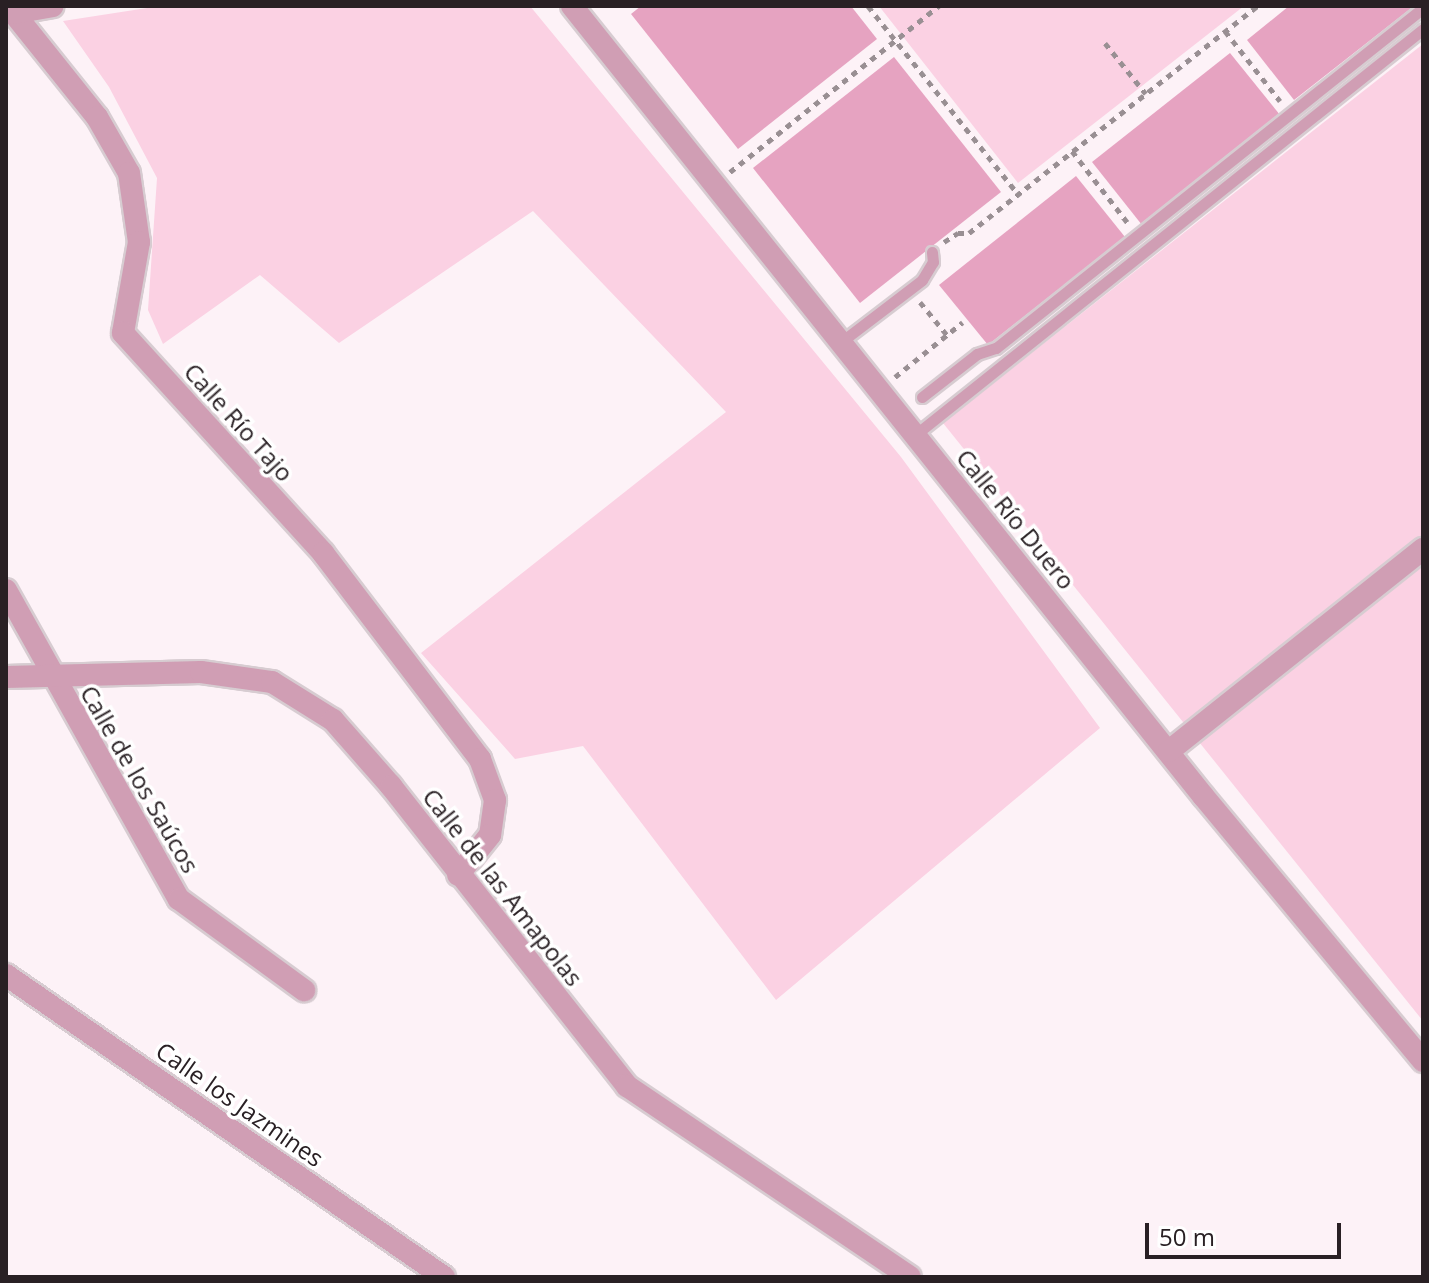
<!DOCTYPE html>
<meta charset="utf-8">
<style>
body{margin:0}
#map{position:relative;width:1429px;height:1283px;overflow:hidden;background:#fdf2f7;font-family:"Open Sans",sans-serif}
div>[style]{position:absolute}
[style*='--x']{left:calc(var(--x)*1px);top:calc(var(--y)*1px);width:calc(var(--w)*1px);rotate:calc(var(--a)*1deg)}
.green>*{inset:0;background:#fbd1e3}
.building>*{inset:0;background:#e6a3c1}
.path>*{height:5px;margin-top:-2.5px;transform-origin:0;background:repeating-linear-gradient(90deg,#998f93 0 6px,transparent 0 12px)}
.roads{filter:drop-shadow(2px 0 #d7ccd1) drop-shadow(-2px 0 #d7ccd1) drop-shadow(0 2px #d7ccd1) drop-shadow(0 -2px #d7ccd1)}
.service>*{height:11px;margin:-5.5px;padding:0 5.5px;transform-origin:5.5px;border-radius:5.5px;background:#d09eb4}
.minor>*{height:22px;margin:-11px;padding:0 11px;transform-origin:11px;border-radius:11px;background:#d09eb4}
span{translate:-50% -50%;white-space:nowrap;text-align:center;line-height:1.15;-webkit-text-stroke:7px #fff;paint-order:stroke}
.street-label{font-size:24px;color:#292024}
.frame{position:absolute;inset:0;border:8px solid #292024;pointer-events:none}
.scale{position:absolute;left:1145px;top:1223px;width:196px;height:36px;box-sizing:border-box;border:4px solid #292024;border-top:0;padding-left:10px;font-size:24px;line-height:28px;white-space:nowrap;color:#292024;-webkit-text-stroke:6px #fff;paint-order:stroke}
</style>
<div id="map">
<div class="green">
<i style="clip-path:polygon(160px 6px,530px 6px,901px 457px,1100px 728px,776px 1000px,583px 746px,515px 759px,421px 653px,726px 412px,533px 211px,339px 343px,260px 275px,163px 344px,148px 310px,157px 178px,109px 87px,63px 21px)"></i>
<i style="clip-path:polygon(879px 6px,1244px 6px,1018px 183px)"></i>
<i style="clip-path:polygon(1423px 44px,1423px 1021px,943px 423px)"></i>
</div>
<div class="building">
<i style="clip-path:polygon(641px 6px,851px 6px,877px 39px,738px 149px,631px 14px)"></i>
<i style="clip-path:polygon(1289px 6px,1414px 6px,1294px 100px,1247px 40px)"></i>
<i style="clip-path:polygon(1230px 53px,1280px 115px,1142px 225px,1092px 162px)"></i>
<i style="clip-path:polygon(894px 57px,1001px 192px,860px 303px,753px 168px)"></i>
<i style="clip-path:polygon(1076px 176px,1125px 237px,988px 345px,939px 285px)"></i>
</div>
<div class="path">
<i style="--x:868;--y:6;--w:241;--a:51.4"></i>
<i style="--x:1225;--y:31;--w:89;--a:51.8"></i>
<i style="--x:1105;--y:43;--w:65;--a:51.2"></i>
<i style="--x:1072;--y:151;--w:90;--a:52.2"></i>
<i style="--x:730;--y:172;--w:267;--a:-38.5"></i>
<i style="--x:944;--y:242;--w:17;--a:-33"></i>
<i style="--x:958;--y:233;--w:11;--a:0"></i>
<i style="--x:969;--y:233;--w:367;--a:-38.2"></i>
<i style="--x:920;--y:302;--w:43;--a:50.7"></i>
<i style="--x:895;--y:377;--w:87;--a:-39"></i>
</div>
<div class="roads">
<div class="service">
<i style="--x:841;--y:342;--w:102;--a:-37.4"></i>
<i style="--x:922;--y:280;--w:21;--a:-59"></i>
<i style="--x:933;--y:262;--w:10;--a:-96"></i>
<i style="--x:922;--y:397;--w:70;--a:-38"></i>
<i style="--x:977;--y:354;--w:20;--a:-18"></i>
<i style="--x:996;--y:348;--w:546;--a:-38.53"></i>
<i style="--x:915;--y:435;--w:650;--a:-38.63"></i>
</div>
<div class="minor">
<i style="--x:8;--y:6;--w:142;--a:51.3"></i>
<i style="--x:97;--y:117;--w:64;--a:60.3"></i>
<i style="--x:129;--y:173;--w:70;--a:81.8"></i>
<i style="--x:139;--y:242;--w:92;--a:100"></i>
<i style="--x:123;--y:333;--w:297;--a:47.7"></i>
<i style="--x:323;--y:553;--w:259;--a:52.7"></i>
<i style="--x:480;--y:759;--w:44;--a:69.9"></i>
<i style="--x:495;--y:800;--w:35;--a:98"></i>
<i style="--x:490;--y:835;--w:51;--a:128.7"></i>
<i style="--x:572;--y:6;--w:1012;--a:51.38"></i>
<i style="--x:1204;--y:797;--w:343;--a:50.3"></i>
<i style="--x:14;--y:13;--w:39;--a:-10"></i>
<i style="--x:6;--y:590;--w:354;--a:60.8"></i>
<i style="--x:179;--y:899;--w:155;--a:36.1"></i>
<i style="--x:6;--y:677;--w:195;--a:-1.5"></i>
<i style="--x:201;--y:672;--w:72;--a:8"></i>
<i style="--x:272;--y:682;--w:72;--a:31.9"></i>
<i style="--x:333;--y:720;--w:88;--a:48.7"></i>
<i style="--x:391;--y:786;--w:382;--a:51.8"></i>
<i style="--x:627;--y:1086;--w:341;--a:34"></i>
<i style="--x:1169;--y:751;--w:325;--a:-38.5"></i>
<i style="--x:6;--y:975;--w:532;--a:34.59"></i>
</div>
</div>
<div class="street-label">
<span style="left:239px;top:422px;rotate:48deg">Calle Río Tajo</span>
<span style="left:1016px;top:519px;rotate:51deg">Calle Río Duero</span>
<span style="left:140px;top:779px;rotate:60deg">Calle de los Saúcos</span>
<span style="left:503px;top:887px;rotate:52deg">Calle de las Amapolas</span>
<span style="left:240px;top:1104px;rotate:35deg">Calle los Jazmines</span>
</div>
<div class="frame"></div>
<div class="scale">50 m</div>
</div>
